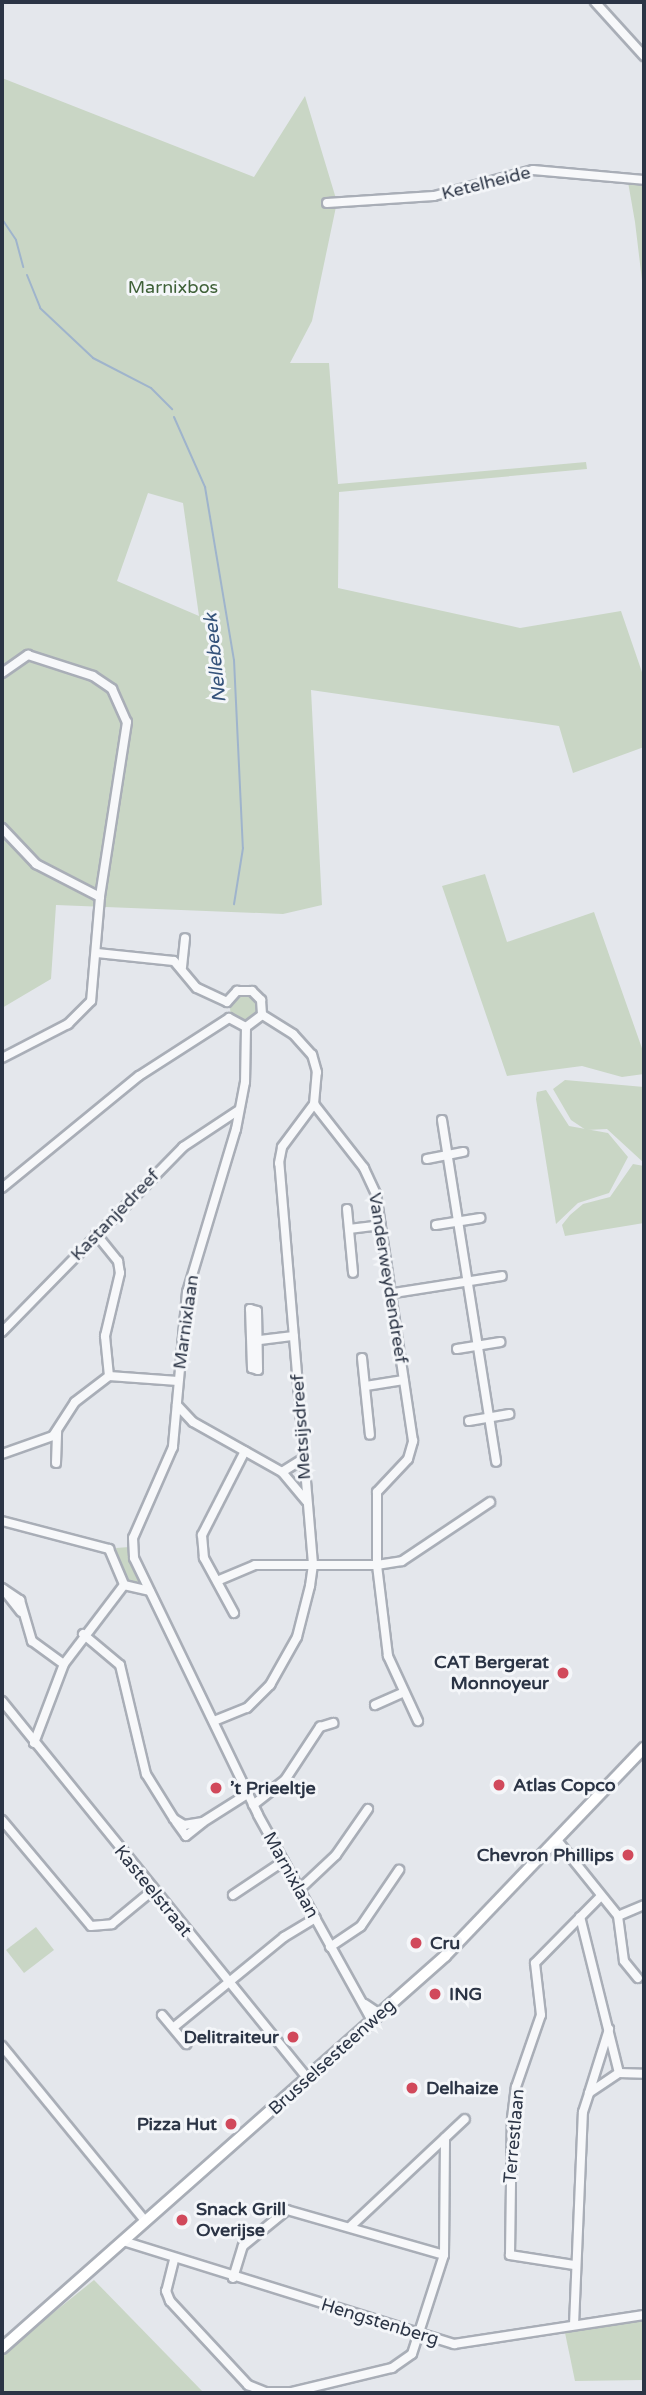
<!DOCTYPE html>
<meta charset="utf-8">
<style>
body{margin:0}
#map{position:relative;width:646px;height:2395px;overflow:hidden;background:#e4e7ec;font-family:"Varela Round",sans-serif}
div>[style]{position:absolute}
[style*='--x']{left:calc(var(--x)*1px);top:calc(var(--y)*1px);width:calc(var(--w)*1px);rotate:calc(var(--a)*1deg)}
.green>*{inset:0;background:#c9d6c5}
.round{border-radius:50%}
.stream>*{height:2px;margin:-1px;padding:0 1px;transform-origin:1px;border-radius:1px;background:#9fb4cc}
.roads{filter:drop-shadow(2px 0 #a9aeb7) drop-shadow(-2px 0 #a9aeb7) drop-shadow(0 2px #a9aeb7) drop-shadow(0 -2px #a9aeb7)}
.minor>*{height:8px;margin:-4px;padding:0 4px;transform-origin:4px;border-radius:4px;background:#f7f8fa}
.major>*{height:10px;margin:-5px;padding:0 5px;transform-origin:5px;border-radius:5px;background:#fff}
.dots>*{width:19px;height:19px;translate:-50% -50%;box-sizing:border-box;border:4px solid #f4f6f9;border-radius:50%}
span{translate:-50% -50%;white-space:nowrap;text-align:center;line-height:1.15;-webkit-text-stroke:6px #f4f6f9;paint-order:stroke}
.street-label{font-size:18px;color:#2b3445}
.park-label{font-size:18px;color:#3f6138}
.poi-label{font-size:18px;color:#2b3445;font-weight:700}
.right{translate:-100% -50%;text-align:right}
.left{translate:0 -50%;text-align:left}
.water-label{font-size:19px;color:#34527a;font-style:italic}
.frame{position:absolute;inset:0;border:4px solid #2b3445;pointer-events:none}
</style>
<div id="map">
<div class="green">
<i style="clip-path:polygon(evenodd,2px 78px,254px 177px,305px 96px,337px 202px,312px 321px,290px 363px,329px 363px,338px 484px,586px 462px,587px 469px,339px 492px,338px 588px,520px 628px,621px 611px,644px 678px,644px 747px,573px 773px,559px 726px,311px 690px,322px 905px,283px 914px,56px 905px,51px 979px,2px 1008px,2px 78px,148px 493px,183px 503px,199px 616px,117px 581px,148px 493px)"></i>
<i style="clip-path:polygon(628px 182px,644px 182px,644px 297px,635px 222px)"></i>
<i style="clip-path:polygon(485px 874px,507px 942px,594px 912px,644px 1054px,644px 1074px,622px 1077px,582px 1066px,507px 1076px,442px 886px)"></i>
<i class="round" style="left:230px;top:994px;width:28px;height:28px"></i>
<i style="clip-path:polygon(565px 1080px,644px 1087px,644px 1163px,607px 1129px,586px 1130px,571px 1120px,553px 1089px)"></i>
<i style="clip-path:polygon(546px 1090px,569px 1126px,608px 1133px,628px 1157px,609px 1193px,578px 1203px,556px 1224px,536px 1099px,537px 1092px)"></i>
<i style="clip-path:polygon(633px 1164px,644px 1166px,644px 1223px,565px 1236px,562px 1225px,570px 1215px,583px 1204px,610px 1197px)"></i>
<i style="clip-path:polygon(129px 1547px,132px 1560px,144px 1588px,130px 1586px,118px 1564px,116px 1548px)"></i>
<i style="clip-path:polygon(36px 1927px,54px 1950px,24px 1973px,6px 1950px)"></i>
<i style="clip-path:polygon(94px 2280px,204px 2393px,2px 2393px,2px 2354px)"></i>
<i style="clip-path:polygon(644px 2318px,644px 2380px,575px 2381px,564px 2328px)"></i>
</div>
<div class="stream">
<i style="--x:2;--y:219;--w:25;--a:56"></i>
<i style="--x:16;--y:240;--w:28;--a:75"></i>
<i style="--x:27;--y:275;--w:35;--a:68"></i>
<i style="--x:40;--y:308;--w:73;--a:43.3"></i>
<i style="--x:93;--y:358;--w:65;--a:27.3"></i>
<i style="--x:151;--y:388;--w:30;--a:45"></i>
<i style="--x:174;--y:417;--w:77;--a:66.1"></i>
<i style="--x:205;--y:487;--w:175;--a:80.5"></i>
<i style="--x:234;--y:660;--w:188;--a:87.3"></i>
<i style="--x:243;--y:848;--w:57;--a:99.1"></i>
</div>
<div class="roads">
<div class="minor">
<i style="--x:595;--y:2;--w:73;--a:47.8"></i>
<i style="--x:327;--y:203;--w:107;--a:-3.7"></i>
<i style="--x:434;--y:196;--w:102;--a:-14.7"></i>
<i style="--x:533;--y:170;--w:111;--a:5.1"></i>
<i style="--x:2;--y:673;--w:32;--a:-35"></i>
<i style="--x:28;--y:655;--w:68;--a:17.9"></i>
<i style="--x:93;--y:676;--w:23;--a:34"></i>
<i style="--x:112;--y:689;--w:36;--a:66"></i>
<i style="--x:127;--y:722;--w:177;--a:98.8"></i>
<i style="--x:100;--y:897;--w:104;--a:94.9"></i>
<i style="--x:91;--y:1001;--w:33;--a:135"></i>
<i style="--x:68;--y:1024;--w:74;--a:152.7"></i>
<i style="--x:2;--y:828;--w:50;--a:46.6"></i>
<i style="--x:36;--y:864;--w:72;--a:27.3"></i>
<i style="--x:97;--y:953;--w:77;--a:5.9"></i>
<i style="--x:174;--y:961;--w:35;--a:50"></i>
<i style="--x:197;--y:988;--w:33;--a:25"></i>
<i style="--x:182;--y:967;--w:29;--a:-84"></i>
<i style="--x:227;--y:1002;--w:15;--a:-48"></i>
<i style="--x:237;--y:991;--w:15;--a:0"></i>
<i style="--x:252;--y:991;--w:13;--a:45"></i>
<i style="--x:261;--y:1000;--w:15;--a:86"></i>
<i style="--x:229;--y:1018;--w:19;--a:28"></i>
<i style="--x:246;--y:1027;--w:55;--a:91"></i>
<i style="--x:245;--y:1082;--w:48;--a:100.8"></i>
<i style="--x:236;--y:1129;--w:170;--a:106.7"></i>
<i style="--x:187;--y:1292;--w:156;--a:95.2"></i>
<i style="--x:173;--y:1447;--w:99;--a:113.7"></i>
<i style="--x:133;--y:1538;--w:20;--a:87"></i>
<i style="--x:134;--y:1558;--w:285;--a:64.2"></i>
<i style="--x:258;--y:1815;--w:235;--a:61"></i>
<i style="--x:246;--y:1027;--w:20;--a:-37"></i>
<i style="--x:442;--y:1120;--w:346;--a:81"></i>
<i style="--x:427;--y:1159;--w:37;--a:-11"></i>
<i style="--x:2;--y:1188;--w:177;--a:-39.3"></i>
<i style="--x:139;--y:1076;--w:107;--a:-32.8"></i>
<i style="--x:347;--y:1209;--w:64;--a:84.6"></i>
<i style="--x:436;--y:1225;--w:45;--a:-9"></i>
<i style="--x:349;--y:1229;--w:32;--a:-7"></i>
<i style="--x:96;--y:1234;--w:35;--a:51"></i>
<i style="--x:118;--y:1261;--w:12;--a:81"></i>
<i style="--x:120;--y:1273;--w:65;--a:103.4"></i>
<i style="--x:105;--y:1336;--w:40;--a:84.3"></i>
<i style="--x:394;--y:1293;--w:109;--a:-8.9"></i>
<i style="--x:250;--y:1309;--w:7;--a:16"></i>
<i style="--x:257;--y:1311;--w:59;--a:89"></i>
<i style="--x:258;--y:1370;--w:6;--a:-162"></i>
<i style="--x:252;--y:1368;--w:59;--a:-91.9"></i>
<i style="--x:2;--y:1332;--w:259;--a:-45.6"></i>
<i style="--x:183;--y:1147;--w:67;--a:-33.5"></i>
<i style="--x:260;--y:1340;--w:34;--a:-7"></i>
<i style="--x:457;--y:1349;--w:44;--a:-9.2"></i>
<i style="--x:362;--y:1358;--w:77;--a:84.1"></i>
<i style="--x:366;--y:1386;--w:38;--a:-9"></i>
<i style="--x:177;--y:1405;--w:23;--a:47"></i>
<i style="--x:193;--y:1422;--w:102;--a:29.3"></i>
<i style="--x:282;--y:1472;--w:38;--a:50"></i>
<i style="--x:469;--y:1421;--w:41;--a:-9.9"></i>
<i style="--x:2;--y:1454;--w:54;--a:-19.4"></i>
<i style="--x:53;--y:1436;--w:40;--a:-57.1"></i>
<i style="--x:75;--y:1402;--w:43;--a:-37.4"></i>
<i style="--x:109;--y:1376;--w:69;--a:4.1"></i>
<i style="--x:56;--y:1463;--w:32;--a:-88"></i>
<i style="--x:282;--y:1472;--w:25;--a:-32"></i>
<i style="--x:2;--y:1521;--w:111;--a:14.7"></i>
<i style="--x:109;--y:1549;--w:39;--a:67"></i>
<i style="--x:124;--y:1585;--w:26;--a:13"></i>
<i style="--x:217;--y:1581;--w:41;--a:-22.8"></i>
<i style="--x:255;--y:1565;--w:122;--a:0"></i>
<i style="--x:377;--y:1565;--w:73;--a:-90"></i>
<i style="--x:377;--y:1492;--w:45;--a:-46.8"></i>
<i style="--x:408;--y:1459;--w:19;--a:-74"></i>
<i style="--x:413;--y:1441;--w:250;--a:-98.5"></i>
<i style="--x:376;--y:1194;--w:29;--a:-115"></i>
<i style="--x:364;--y:1168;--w:81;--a:-128"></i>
<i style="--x:314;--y:1104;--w:32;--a:-85"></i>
<i style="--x:317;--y:1072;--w:18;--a:-106"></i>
<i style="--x:312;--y:1055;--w:28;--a:-132"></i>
<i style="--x:293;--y:1034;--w:36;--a:-148"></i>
<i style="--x:2;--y:1588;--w:22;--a:34"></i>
<i style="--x:20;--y:1600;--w:43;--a:73.7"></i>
<i style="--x:32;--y:1641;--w:39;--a:36"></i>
<i style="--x:3;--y:1589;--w:29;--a:52"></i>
<i style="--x:234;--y:1613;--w:63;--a:-118.6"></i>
<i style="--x:204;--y:1558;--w:23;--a:-95"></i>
<i style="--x:202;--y:1535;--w:94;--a:-62.9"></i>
<i style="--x:83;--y:1634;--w:48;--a:40"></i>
<i style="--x:120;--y:1665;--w:112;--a:76.6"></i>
<i style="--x:146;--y:1774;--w:53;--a:58.1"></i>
<i style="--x:174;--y:1819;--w:12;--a:31"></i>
<i style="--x:184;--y:1825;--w:19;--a:-9"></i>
<i style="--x:203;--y:1822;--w:54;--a:-32.2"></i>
<i style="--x:2;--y:1701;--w:485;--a:51"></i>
<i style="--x:375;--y:1705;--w:30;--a:-24"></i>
<i style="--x:214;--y:1721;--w:35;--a:-22"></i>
<i style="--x:247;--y:1708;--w:33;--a:-45"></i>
<i style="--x:270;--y:1685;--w:55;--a:-60.6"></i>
<i style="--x:297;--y:1637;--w:53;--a:-75.7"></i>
<i style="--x:310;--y:1586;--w:22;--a:-82"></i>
<i style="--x:313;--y:1564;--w:402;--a:-94.8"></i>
<i style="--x:279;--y:1163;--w:16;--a:-79"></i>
<i style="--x:282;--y:1147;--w:54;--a:-53.3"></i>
<i style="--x:418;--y:1721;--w:72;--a:-114.8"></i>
<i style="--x:388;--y:1656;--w:92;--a:-96.9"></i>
<i style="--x:377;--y:1565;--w:25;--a:-9"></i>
<i style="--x:402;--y:1561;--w:106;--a:-33.8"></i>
<i style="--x:34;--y:1743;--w:85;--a:-69.2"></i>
<i style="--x:64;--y:1664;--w:99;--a:-52.8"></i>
<i style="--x:253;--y:1805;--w:41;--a:-38"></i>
<i style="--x:285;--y:1780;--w:64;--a:-56.6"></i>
<i style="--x:320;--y:1727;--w:14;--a:-17"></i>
<i style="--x:2;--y:1820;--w:138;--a:50"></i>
<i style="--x:91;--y:1926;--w:21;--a:-5"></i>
<i style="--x:112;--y:1924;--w:52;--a:-39.5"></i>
<i style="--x:176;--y:1822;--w:17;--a:54"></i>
<i style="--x:186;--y:1836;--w:21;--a:-39"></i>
<i style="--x:557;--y:1840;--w:97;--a:51.2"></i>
<i style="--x:301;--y:1888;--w:48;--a:-43.3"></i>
<i style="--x:336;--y:1855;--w:56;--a:-55.2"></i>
<i style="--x:233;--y:1895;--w:61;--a:-33.7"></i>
<i style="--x:618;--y:1916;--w:45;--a:82.4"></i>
<i style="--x:624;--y:1961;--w:22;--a:51"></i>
<i style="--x:618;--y:1916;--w:28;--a:-23"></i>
<i style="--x:330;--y:1947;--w:37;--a:-34"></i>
<i style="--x:361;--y:1926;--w:68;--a:-55.8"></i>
<i style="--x:365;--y:2004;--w:18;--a:34"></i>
<i style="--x:162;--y:2015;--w:38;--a:50"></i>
<i style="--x:174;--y:2027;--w:142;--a:-39.3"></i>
<i style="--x:284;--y:1937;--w:37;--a:-31"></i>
<i style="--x:2;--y:2046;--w:226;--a:50.7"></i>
<i style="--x:619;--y:2073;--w:25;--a:2"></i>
<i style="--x:589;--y:2093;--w:67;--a:-72.6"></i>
<i style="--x:351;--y:2226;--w:156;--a:-43.2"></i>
<i style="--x:123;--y:2241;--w:347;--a:17.3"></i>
<i style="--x:454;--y:2344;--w:192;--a:-8.7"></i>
<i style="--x:174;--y:2260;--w:32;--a:104"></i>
<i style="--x:166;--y:2291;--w:11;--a:68"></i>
<i style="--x:170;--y:2301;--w:115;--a:47.1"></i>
<i style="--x:248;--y:2385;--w:18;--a:22"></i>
<i style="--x:265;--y:2392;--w:27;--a:0"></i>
<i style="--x:292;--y:2392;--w:103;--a:-13.5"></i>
<i style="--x:392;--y:2368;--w:24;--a:-35"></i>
<i style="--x:412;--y:2354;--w:104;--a:-72.1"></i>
<i style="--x:444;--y:2255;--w:117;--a:-89.5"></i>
<i style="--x:574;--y:2265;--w:65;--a:-171.1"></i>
<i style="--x:510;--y:2255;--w:137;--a:-89.2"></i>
<i style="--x:512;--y:2118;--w:31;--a:-83"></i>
<i style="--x:516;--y:2087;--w:76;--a:-70.9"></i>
<i style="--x:541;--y:2015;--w:52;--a:-96.6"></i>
<i style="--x:535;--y:1963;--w:93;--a:-45.4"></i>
<i style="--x:233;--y:2278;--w:34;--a:-73"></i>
<i style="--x:243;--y:2246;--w:57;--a:-39.3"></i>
<i style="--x:287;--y:2210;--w:163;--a:16"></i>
<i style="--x:574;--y:2325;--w:213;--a:-87.6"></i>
<i style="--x:583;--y:2112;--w:20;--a:-72"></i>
<i style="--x:589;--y:2093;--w:36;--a:-34"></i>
<i style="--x:619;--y:2073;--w:161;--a:-104"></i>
</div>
<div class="major">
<i style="--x:2;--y:2348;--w:592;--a:-41.5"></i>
<i style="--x:445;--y:1956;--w:288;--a:-46.3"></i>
</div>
</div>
<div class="dots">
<i style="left:563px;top:1673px;background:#d1495b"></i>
<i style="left:499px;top:1785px;background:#d1495b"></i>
<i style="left:216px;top:1788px;background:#d1495b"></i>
<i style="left:628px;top:1855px;background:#d1495b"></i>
<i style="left:416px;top:1943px;background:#d1495b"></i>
<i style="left:435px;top:1994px;background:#d1495b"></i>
<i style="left:293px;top:2037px;background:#d1495b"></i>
<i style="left:412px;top:2088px;background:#d1495b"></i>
<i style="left:231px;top:2124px;background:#d1495b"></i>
<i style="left:182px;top:2220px;background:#d1495b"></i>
</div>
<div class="street-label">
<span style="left:486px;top:183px;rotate:-14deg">Ketelheide</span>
<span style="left:115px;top:1215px;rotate:-46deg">Kastanjedreef</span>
<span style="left:388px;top:1278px;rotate:81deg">Vanderweydendreef</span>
<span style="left:186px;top:1322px;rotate:-82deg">Marnixlaan</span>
<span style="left:301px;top:1427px;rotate:-94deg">Metsijsdreef</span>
<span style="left:291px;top:1875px;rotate:61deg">Marnixlaan</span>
<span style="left:153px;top:1891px;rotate:51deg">Kasteelstraat</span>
<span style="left:332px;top:2057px;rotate:-42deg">Brusselsesteenweg</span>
<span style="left:514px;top:2136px;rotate:-85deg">Terrestlaan</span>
<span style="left:380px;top:2322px;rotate:17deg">Hengstenberg</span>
</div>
<div class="park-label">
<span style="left:173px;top:287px">Marnixbos</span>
</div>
<div class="poi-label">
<span class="right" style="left:549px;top:1673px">CAT Bergerat<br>Monnoyeur</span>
<span class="left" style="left:513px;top:1785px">Atlas Copco</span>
<span class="left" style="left:230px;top:1788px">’t Prieeltje</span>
<span class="right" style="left:614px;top:1855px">Chevron Phillips</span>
<span class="left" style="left:430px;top:1943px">Cru</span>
<span class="left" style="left:449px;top:1994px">ING</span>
<span class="right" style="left:279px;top:2037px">Delitraiteur</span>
<span class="left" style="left:426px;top:2088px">Delhaize</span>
<span class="right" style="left:217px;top:2124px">Pizza Hut</span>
<span class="left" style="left:196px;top:2220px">Snack Grill<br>Overijse</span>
</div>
<div class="water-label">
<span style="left:216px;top:658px;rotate:-96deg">Nellebeek</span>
</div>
<div class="frame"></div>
</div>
